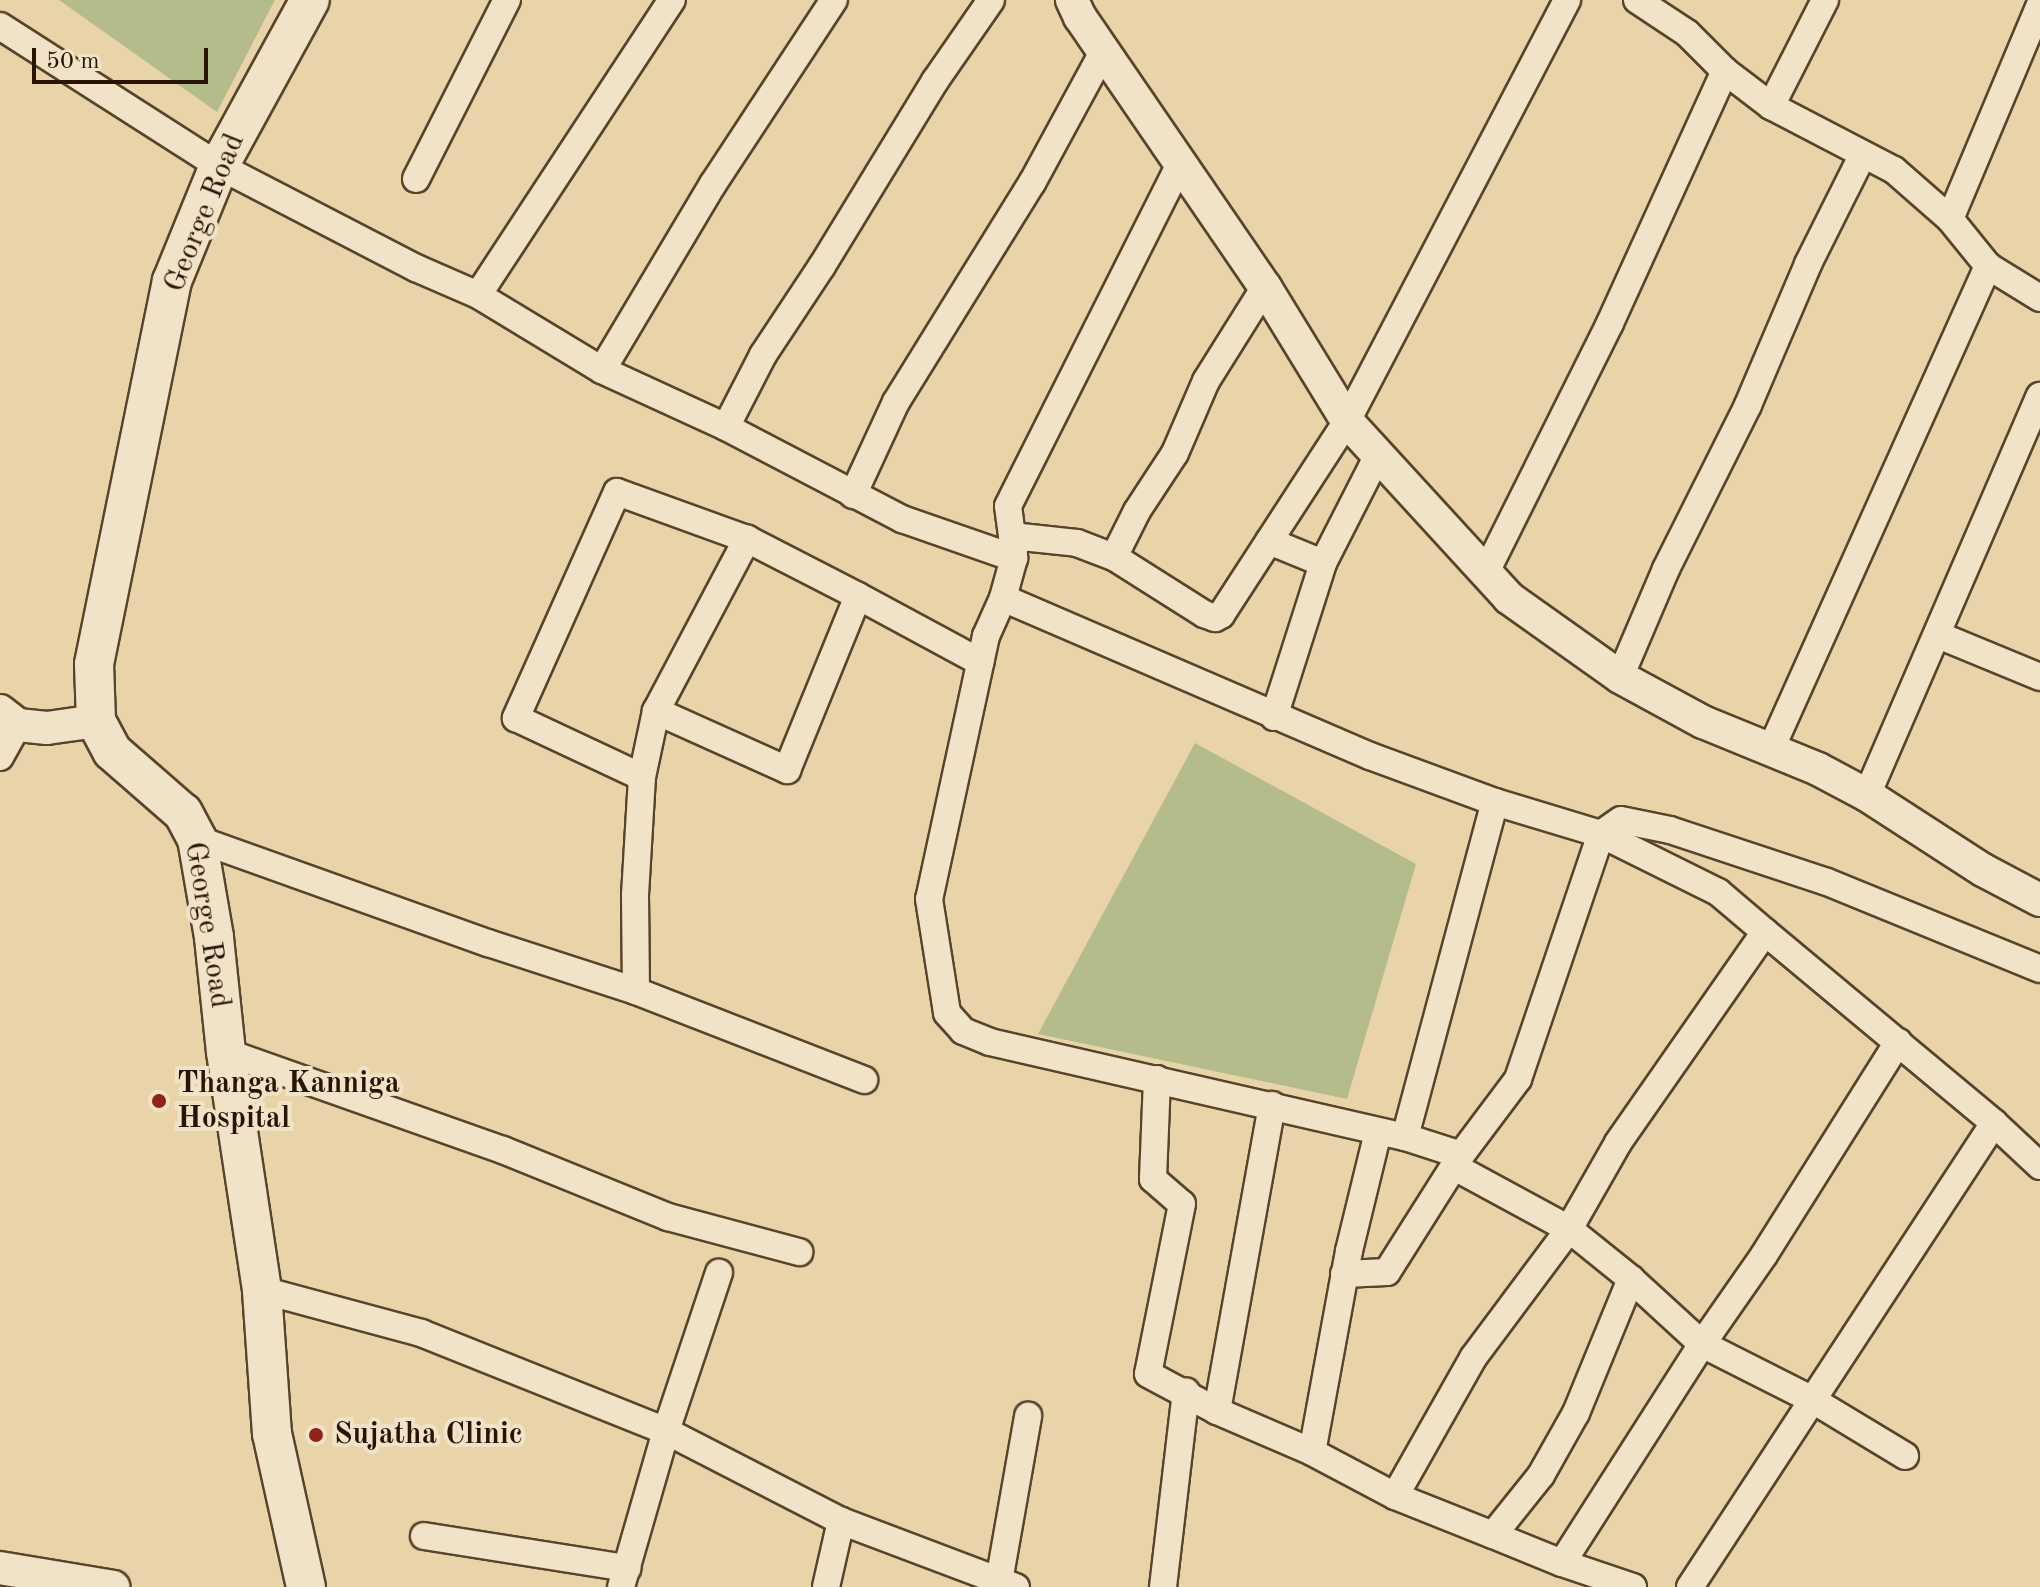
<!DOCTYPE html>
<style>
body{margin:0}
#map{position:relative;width:2040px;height:1587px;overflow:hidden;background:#e9d4a9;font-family:"Old Standard TT",serif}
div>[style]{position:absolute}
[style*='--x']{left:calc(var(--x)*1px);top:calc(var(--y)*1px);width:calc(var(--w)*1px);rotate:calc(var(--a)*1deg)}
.green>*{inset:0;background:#b4bd8a}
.roads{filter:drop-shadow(2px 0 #58442a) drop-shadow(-2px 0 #58442a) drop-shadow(0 2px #58442a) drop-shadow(0 -2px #58442a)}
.minor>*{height:26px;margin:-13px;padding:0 13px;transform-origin:13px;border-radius:13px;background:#f1e3c7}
.tertiary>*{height:32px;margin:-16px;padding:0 16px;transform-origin:16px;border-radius:16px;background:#f1e3c7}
.secondary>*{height:38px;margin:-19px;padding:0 19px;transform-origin:19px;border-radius:19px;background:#f1e3c7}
.dots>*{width:22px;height:22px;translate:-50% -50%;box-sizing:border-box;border:4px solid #f1e3c7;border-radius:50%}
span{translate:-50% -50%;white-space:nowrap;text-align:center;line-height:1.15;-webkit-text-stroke:8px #f1e3c7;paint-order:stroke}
.street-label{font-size:30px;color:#281400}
.poi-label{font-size:30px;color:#281400;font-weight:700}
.left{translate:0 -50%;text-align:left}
.scale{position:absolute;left:32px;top:48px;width:176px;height:36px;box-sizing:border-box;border:4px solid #281400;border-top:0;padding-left:10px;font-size:24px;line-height:28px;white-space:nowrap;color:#281400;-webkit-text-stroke:6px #f1e3c7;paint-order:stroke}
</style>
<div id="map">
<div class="green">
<i style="clip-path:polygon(59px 0,275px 0,217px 112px)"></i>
<i style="clip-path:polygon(1195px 743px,1416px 864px,1347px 1099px,1038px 1034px)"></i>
</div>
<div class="roads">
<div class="minor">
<i style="--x:1637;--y:0;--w:60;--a:33.4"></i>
<i style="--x:1687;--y:33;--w:54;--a:45"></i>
<i style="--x:1725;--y:71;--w:58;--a:37.3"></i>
<i style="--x:1771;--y:106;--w:139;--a:27.5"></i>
<i style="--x:1894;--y:170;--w:74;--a:41.2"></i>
<i style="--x:1950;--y:219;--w:60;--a:51"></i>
<i style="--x:1988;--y:266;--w:61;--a:31.6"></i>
<i style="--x:0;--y:26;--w:260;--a:32.6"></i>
<i style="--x:219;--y:166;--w:222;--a:27.4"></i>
<i style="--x:416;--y:268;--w:68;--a:23.5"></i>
<i style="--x:478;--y:295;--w:145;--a:31.2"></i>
<i style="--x:602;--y:370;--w:136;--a:24.7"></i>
<i style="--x:726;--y:427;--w:199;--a:27.6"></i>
<i style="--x:902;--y:519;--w:119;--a:19.2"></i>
<i style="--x:1014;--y:558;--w:41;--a:105.4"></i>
<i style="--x:1003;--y:598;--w:42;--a:114.1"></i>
<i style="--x:986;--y:636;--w:269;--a:102.2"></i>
<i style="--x:929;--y:899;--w:115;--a:81"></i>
<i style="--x:947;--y:1013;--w:24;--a:48"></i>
<i style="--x:963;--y:1031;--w:29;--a:22"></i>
<i style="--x:990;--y:1042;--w:426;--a:12.9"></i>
<i style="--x:1771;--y:106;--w:119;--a:-63"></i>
<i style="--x:416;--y:179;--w:201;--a:-63.1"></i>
<i style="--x:1950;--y:219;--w:232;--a:-67.2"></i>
<i style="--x:478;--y:295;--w:353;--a:-56.7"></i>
<i style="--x:602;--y:370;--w:217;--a:-59.2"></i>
<i style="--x:713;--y:184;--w:220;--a:-56.7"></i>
<i style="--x:726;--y:427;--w:81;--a:-62.8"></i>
<i style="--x:763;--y:355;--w:107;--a:-56.5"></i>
<i style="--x:822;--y:266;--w:217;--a:-58.6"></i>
<i style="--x:935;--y:81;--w:98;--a:-55.3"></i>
<i style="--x:853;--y:495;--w:102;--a:-65.2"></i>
<i style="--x:896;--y:402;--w:258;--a:-58.2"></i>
<i style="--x:1032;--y:183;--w:149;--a:-61.5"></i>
<i style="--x:1012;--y:536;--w:65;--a:6.1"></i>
<i style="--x:1077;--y:543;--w:40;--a:21"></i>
<i style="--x:1114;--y:557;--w:107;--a:32.3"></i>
<i style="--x:1204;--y:614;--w:12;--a:20"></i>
<i style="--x:1215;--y:618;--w:7;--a:-27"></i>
<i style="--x:1221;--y:615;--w:231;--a:-57"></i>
<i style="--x:1347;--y:421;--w:475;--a:-62.4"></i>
<i style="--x:1269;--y:541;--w:58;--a:22.2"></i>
<i style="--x:1014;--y:551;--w:45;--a:-97.6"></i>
<i style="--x:1008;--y:506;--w:385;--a:-63.3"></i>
<i style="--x:1114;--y:557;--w:51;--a:-63.4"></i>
<i style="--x:1137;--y:511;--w:69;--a:-56.8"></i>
<i style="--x:1175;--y:453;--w:78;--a:-66.7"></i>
<i style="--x:1206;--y:381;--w:111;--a:-57.9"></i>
<i style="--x:1486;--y:572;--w:278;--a:-63.5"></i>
<i style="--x:1610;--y:323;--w:277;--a:-65.5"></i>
<i style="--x:858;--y:596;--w:139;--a:28.4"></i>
<i style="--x:1003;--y:598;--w:400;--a:23.3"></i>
<i style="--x:1370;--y:756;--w:133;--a:20.2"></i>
<i style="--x:1495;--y:802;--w:111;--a:16.8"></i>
<i style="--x:1601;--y:834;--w:131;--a:26.4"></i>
<i style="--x:1718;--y:892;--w:62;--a:40.4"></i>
<i style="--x:1765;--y:932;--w:257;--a:124.9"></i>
<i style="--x:1618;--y:1143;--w:99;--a:119.7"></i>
<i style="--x:1569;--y:1229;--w:80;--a:38.9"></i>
<i style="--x:1631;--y:1279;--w:96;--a:42.5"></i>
<i style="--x:1702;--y:1344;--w:108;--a:-55.1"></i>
<i style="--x:1764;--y:1255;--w:252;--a:-57.8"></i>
<i style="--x:1938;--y:635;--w:110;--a:22.4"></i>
<i style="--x:1620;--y:677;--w:117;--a:-66.9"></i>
<i style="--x:1666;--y:569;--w:183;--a:-63.4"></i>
<i style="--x:1748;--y:405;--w:153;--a:-66.9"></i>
<i style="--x:1808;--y:264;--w:121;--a:-63.4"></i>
<i style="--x:656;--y:711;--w:195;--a:-62.1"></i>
<i style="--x:1274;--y:717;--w:162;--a:-72.3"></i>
<i style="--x:1323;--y:563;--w:119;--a:-63"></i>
<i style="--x:1771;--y:749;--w:530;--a:-65.81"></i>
<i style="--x:0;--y:757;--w:37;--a:-61"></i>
<i style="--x:1867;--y:795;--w:435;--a:-66.6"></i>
<i style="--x:197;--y:839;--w:309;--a:19.7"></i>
<i style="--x:488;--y:943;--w:156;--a:18"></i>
<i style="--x:636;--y:991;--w:96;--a:-90.6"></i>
<i style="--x:635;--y:895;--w:118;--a:-86.6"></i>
<i style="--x:642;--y:777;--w:67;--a:-78"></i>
<i style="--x:656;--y:711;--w:144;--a:24.2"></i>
<i style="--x:787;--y:770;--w:188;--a:-67.8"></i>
<i style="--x:858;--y:596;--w:125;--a:-152.8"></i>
<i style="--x:747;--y:539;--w:138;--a:-160.1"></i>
<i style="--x:617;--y:492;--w:248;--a:114.1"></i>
<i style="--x:516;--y:718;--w:139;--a:25.1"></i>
<i style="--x:1765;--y:932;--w:298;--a:39.8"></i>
<i style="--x:1994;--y:1123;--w:63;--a:43.1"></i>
<i style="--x:636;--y:991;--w:245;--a:21.3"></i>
<i style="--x:226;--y:1052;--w:294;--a:19.5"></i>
<i style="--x:503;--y:1150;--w:178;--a:22.1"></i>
<i style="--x:668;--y:1217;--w:136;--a:15"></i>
<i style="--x:1157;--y:1079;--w:100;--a:92.3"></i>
<i style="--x:1153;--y:1179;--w:38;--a:41"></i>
<i style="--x:1182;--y:1204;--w:173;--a:101.3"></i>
<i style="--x:1148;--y:1374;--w:78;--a:28.2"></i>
<i style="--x:1217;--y:1411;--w:103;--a:23.3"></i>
<i style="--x:1378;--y:1132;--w:122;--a:103.7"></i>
<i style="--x:1349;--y:1251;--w:204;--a:100.4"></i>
<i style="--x:1312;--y:1452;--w:94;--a:27.9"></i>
<i style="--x:1395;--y:1496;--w:105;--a:21.7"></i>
<i style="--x:1493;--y:1535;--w:77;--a:-51.3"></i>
<i style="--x:1541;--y:1475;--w:71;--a:-60.6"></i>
<i style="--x:1576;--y:1413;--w:145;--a:-67.7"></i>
<i style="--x:1461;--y:1155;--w:59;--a:-162.2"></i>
<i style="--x:1405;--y:1137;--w:347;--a:-75"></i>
<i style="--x:1344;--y:1274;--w:43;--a:-2.7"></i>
<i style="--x:1387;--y:1272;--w:138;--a:-57.7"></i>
<i style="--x:1461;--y:1155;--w:95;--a:-53.1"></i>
<i style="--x:1518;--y:1079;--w:259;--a:-71.3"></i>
<i style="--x:1601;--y:834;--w:24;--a:-35"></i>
<i style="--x:1621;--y:820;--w:50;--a:11.5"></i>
<i style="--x:1670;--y:830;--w:165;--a:18.3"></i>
<i style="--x:1827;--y:882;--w:230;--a:22.2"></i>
<i style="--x:262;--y:1290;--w:165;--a:15.1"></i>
<i style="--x:421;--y:1333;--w:264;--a:21.8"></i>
<i style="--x:666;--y:1431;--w:197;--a:27.2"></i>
<i style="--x:841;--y:1521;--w:187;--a:20.7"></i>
<i style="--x:1217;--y:1411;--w:311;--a:-79.8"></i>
<i style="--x:1395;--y:1496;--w:159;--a:-60.5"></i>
<i style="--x:1473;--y:1358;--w:161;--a:-53.3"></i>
<i style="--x:1569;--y:1229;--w:130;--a:-151.5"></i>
<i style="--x:1493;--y:1535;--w:74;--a:22.1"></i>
<i style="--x:1562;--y:1563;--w:260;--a:-57.4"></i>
<i style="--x:1702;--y:1344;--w:122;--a:26.8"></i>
<i style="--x:1811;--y:1399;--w:110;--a:31.2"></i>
<i style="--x:424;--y:1536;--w:206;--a:9"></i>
<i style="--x:1562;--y:1563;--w:75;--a:18.7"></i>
<i style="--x:621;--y:1587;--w:162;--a:-73.9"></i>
<i style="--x:666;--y:1431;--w:167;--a:-71.5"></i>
<i style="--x:826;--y:1587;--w:68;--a:-77.2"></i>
<i style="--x:998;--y:1587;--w:174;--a:-80"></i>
<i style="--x:1163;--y:1587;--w:197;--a:-83.3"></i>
<i style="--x:1690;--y:1587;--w:555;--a:-56.77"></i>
</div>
<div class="tertiary">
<i style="--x:1072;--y:0;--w:19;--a:65"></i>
<i style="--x:1080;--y:17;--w:327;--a:55.6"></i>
<i style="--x:1265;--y:287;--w:157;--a:58.5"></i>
<i style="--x:1347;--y:421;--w:240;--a:47.5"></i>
<i style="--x:1509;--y:598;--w:136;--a:35.4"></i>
<i style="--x:1620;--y:677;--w:94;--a:28.5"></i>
<i style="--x:1703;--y:722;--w:124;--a:22.2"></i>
<i style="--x:1818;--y:769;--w:55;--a:28"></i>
<i style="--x:1867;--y:795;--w:138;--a:32.9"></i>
<i style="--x:1983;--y:870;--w:64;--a:27.8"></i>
<i style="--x:0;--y:711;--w:23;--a:38"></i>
<i style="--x:18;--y:725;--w:29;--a:6"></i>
<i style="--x:47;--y:728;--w:49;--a:-8.1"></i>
<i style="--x:0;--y:1568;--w:115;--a:9.5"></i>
</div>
<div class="secondary">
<i style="--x:306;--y:1587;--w:157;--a:-102.5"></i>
<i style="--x:272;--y:1434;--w:144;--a:-94"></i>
<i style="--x:262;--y:1290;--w:241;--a:-98.6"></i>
<i style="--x:226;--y:1052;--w:116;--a:-96"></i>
<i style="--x:214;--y:937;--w:99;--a:-99.8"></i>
<i style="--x:197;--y:839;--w:30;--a:-118"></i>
<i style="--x:183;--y:813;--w:94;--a:-138.9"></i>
<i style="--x:112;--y:751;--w:34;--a:-118"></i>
<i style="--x:96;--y:721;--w:57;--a:-92"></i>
<i style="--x:94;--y:664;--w:391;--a:-78.5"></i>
<i style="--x:172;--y:281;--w:124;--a:-67.8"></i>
<i style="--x:219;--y:166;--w:189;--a:-61.3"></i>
</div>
</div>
<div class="dots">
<i style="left:159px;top:1101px;background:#8f2418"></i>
<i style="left:316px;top:1435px;background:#8f2418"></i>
</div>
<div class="street-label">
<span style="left:205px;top:213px;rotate:-68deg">George Road</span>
<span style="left:207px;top:925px;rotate:81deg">George Road</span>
</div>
<div class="poi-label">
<span class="left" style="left:177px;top:1101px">Thanga Kanniga<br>Hospital</span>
<span class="left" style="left:334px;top:1435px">Sujatha Clinic</span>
</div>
<div class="scale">50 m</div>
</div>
